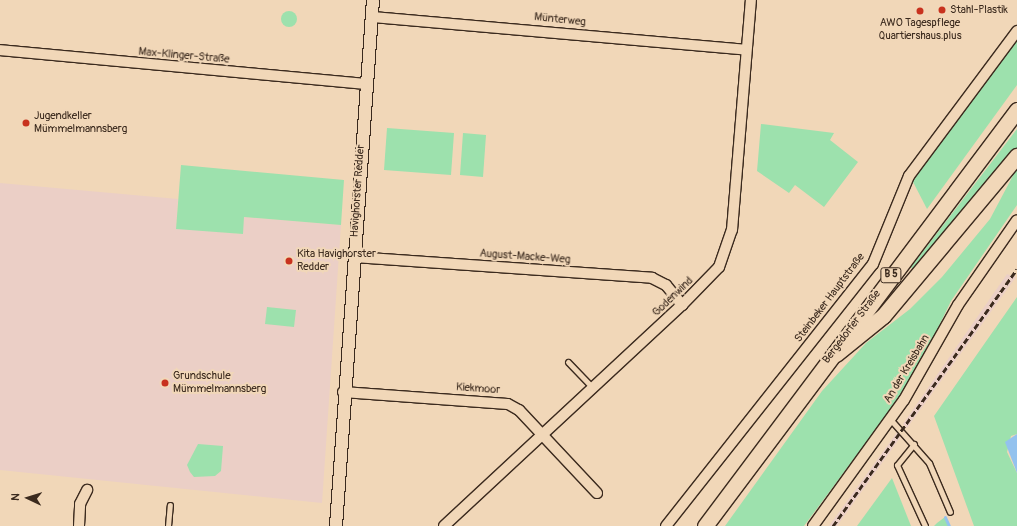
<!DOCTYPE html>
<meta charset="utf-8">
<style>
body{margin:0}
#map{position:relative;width:1017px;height:526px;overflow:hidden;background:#f1d7b8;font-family:Pangolin,sans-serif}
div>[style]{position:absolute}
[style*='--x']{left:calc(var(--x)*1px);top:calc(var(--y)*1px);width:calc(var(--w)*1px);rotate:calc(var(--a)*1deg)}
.built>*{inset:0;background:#ebcfc6}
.green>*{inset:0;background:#9de1ad}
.round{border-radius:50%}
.water>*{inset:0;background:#93c2ee}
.stream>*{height:3px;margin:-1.5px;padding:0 1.5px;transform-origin:1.5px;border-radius:1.5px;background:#93c2ee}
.roads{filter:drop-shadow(1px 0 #3b2a1e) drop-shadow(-1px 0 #3b2a1e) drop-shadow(0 1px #3b2a1e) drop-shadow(0 -1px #3b2a1e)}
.service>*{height:5px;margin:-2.5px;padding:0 2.5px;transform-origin:2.5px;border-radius:2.5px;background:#f1d7b8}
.minor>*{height:10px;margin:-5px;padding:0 5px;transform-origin:5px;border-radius:5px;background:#f1d7b8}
.tertiary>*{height:12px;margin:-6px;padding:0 6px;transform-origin:6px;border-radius:6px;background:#f1d7b8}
.primary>*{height:15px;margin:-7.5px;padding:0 7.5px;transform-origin:7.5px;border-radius:7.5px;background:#f1d7b8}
.rail>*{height:3px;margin-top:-1.5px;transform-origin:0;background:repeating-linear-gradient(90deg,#3b2a1e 0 6px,transparent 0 9px)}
.dots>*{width:11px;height:11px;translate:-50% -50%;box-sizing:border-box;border:2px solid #f1d7b8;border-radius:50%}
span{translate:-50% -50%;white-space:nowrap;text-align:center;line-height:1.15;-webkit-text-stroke:4px #f1d7b8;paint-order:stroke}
.shield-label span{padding:1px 3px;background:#f1d7b8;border:1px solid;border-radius:3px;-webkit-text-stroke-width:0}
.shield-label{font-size:10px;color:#3b2a1e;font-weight:700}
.poi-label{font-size:11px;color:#3b2a1e}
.left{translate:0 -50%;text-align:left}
.street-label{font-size:11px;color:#3b2a1e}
.north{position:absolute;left:8px;top:478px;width:40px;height:40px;-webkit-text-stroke:3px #f1d7b8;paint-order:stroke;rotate:274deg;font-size:11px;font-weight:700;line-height:16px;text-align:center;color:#3b2a1e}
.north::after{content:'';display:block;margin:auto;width:14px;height:18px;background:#3b2a1e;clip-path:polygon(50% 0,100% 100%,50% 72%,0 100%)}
</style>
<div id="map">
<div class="built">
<i style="clip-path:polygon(0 183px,178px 199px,176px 228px,242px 234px,244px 217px,341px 225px,322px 503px,0 470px)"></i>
<i style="clip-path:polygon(1007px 274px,1016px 277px,907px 428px,903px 424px)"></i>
<i style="clip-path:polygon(898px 431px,902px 435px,837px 526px,829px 526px)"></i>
</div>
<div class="green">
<i class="round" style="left:281px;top:11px;width:16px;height:16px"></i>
<i style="clip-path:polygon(1017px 40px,1017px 85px,927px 209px,912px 180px)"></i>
<i style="clip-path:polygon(761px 124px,834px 133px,830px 140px,858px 162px,824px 207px,795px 185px,789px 193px,757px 171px)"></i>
<i style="clip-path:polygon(387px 128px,454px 133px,451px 175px,384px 170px)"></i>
<i style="clip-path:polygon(1017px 129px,1017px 148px,914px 272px,911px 267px)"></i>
<i style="clip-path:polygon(463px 133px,486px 135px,483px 177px,460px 175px)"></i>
<i style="clip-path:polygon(181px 165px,344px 180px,341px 225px,244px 217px,243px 234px,176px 229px)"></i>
<i style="clip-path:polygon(1017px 168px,1017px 205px,951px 301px,914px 378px,804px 526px,725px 526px,822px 391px,866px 343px,910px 309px,942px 277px,990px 219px)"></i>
<i style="clip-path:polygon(1017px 297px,1017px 434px,1011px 436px,1007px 452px,1017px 473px,1017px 526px,974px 526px,934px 416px)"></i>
<i style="clip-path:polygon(267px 307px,296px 310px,294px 327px,265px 324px)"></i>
<i style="clip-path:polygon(198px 444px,223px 446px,221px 471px,215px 476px,194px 477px,190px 472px,187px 465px)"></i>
<i style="clip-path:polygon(892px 478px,911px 526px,857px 526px)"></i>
<i style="clip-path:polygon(945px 517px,949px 526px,934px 526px,937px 523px)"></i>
</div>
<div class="water">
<i style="clip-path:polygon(1017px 434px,1017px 473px,1005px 442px)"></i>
</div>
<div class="stream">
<i style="--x:945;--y:517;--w:10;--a:66"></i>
</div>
<div class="roads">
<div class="service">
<i style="--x:568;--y:362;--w:36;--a:46"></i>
<i style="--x:890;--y:419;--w:59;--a:48.4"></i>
<i style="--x:929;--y:463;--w:53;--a:66.8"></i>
<i style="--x:914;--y:444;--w:27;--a:129"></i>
<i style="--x:897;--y:465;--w:67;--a:65.3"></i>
<i style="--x:168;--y:526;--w:21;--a:-85"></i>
</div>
<div class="minor">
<i style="--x:372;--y:17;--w:375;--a:5"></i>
<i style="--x:0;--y:50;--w:368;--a:5.3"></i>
<i style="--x:354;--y:257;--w:299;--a:4"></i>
<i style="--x:652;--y:278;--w:16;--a:27"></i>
<i style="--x:666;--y:285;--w:26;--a:51"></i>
<i style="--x:343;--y:392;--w:165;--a:4.2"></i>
<i style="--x:508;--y:404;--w:13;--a:29"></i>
<i style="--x:519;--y:410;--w:114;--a:46.8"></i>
<i style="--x:79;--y:526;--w:22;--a:-87"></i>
<i style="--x:80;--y:504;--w:16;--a:-63"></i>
<i style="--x:444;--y:526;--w:325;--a:-42.9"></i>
<i style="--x:682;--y:305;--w:53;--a:-45.8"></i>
<i style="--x:719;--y:267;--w:39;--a:-71"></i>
<i style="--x:732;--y:230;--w:231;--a:-85.3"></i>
<i style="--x:666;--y:526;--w:334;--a:-51.7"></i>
<i style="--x:873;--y:264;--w:95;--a:-67.8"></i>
<i style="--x:909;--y:176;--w:181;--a:-53.3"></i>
<i style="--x:813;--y:526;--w:155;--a:-54.2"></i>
<i style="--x:904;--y:400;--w:109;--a:-60.4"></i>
<i style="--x:958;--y:305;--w:103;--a:-55.2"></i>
</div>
<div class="tertiary">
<i style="--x:336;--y:526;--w:527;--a:-85.98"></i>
</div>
<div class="primary">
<i style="--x:836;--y:354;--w:60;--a:-39"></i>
<i style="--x:883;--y:316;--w:209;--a:-50.1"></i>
<i style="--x:705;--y:526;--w:520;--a:-53.13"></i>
</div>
</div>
<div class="rail">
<i style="--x:833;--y:526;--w:316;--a:-54.4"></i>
</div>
<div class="dots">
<i style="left:942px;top:10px;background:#c8321e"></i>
<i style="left:920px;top:11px;background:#c8321e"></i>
<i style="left:26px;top:123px;background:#c8321e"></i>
<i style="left:289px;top:261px;background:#c8321e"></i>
<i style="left:165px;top:383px;background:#c8321e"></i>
</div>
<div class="shield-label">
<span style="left:891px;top:275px">B 5</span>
</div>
<div class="poi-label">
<span class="left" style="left:950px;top:10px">Stahl-Plastik</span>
<span style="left:920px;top:30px">AWO Tagespflege<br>Quartiershaus.plus</span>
<span class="left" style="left:34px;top:123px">Jugendkeller<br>Mümmelmannsberg</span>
<span class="left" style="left:297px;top:261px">Kita Havighorster<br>Redder</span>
<span class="left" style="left:173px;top:383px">Grundschule<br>Mümmelmannsberg</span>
</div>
<div class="street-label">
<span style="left:560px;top:20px;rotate:6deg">Münterweg</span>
<span style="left:184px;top:56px;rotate:5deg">Max-Klinger-Straße</span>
<span style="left:358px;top:191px;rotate:-86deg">Havighorster Redder</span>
<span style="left:525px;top:257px;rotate:4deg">August-Macke-Weg</span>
<span style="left:673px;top:297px;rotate:-44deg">Godenwind</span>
<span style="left:830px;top:298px;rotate:-53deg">Steinbeker Hauptstraße</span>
<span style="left:852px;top:327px;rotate:-53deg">Bergedorfer Straße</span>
<span style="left:907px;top:369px;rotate:-59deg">An der Kreisbahn</span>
<span style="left:478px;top:389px;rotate:4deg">Kiekmoor</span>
</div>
<div class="north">N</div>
</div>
